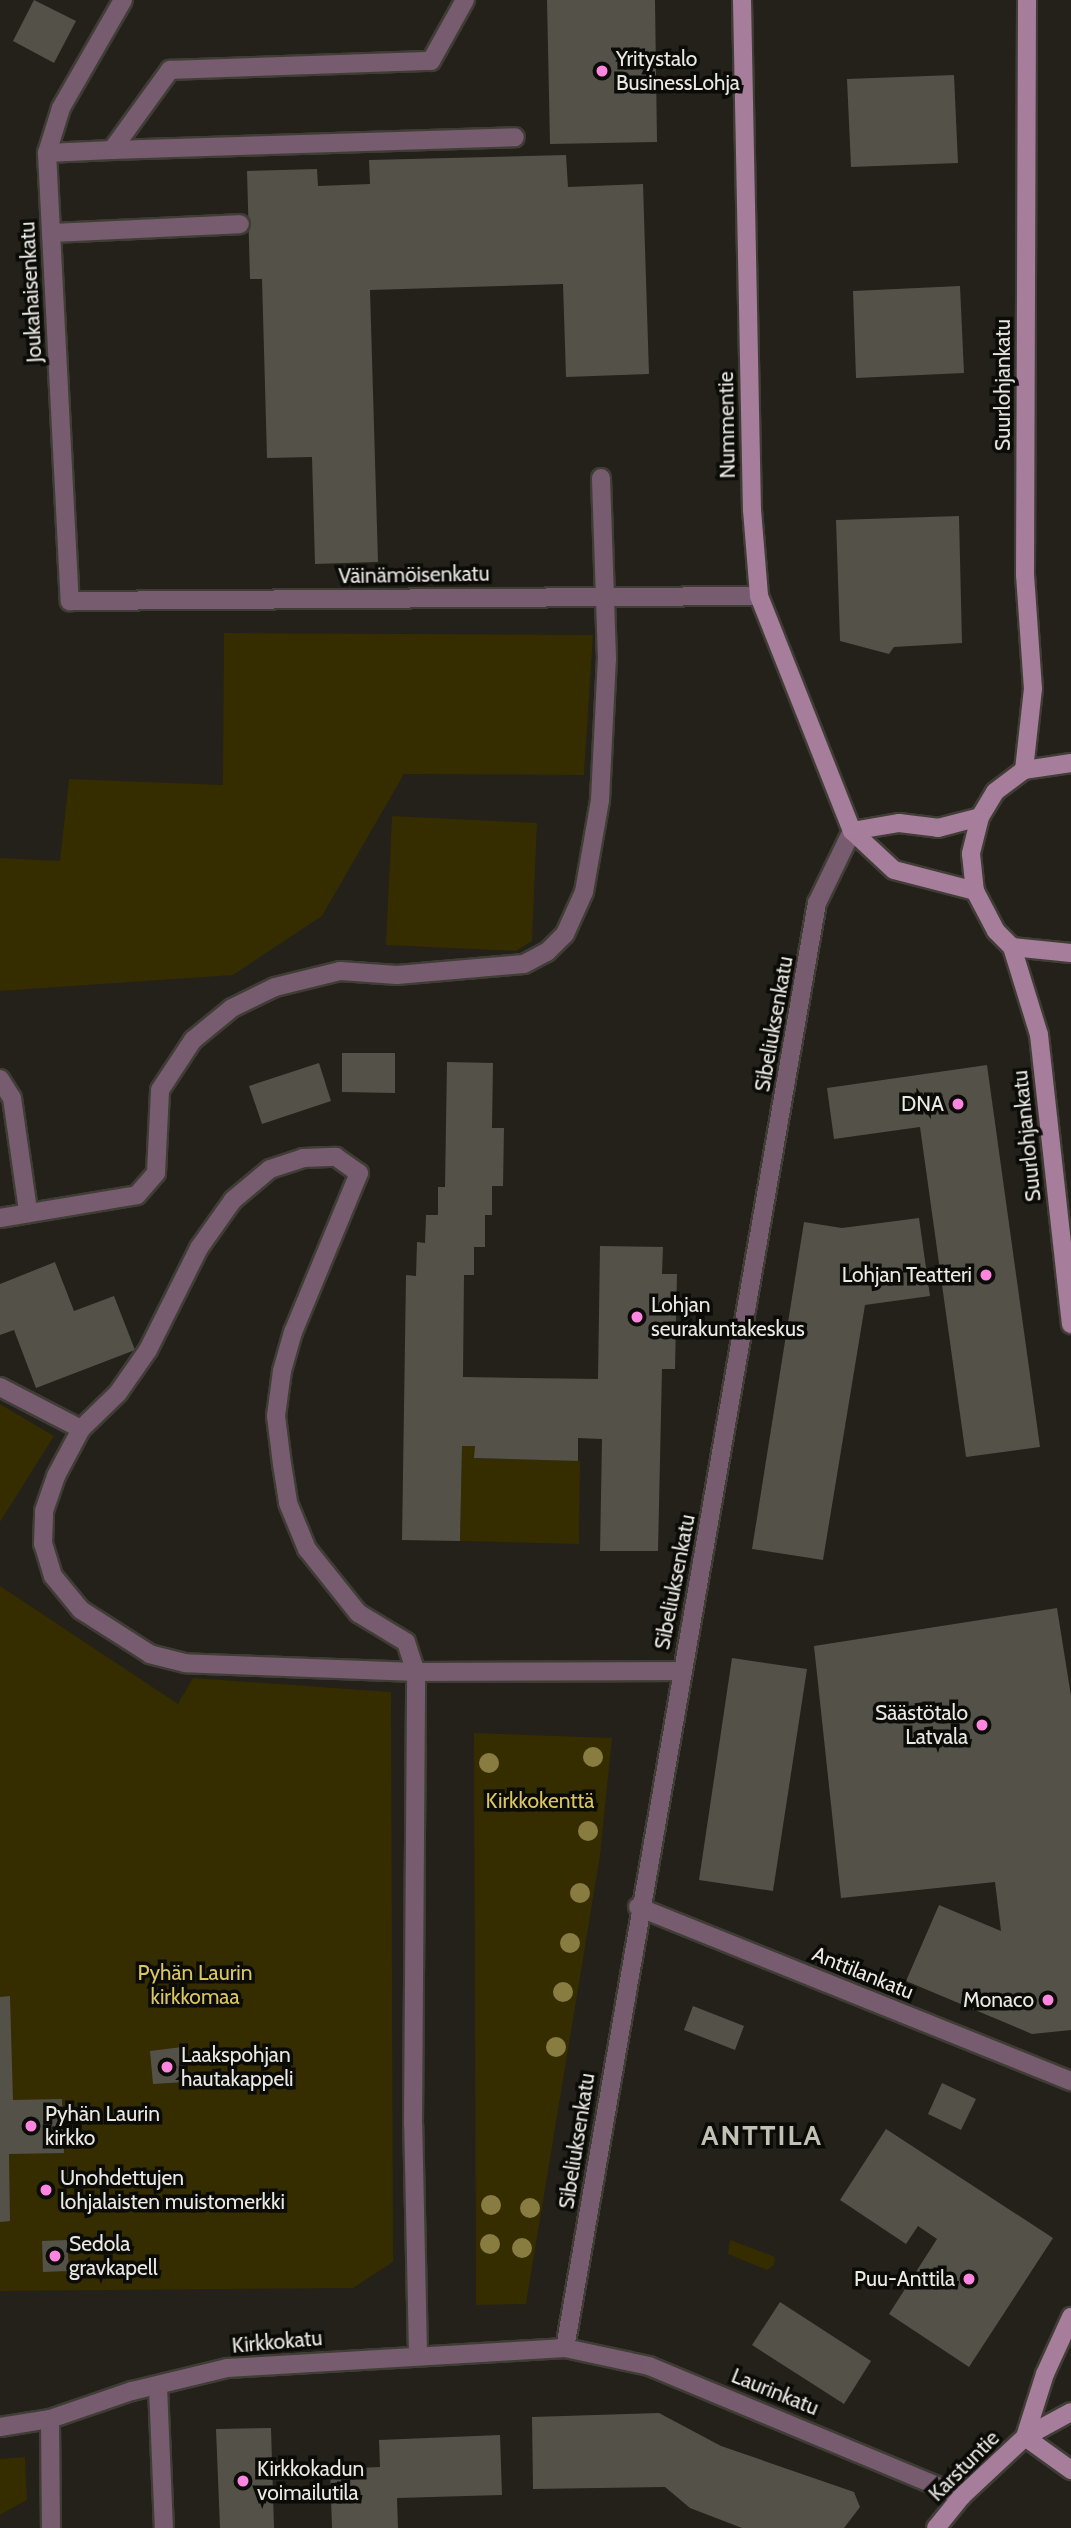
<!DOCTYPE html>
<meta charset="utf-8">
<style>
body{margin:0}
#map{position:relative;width:1071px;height:2528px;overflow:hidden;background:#232119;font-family:Cabin,sans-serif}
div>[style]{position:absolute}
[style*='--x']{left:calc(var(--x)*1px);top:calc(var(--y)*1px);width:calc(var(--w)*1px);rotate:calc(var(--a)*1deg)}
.green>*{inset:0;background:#352c00}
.building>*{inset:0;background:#535148}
.roads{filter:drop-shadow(2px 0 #3f3d35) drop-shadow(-2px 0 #3f3d35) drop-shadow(0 2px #3f3d35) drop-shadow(0 -2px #3f3d35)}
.lane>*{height:18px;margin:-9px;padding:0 9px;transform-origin:9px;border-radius:9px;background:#765c6e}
.street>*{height:18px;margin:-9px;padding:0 9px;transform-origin:9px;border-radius:9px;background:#765c6e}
.secondary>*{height:18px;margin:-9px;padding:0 9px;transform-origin:9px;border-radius:9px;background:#a67d9a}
.trees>*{width:20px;height:20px;margin:-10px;border-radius:50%;background:#887c41}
.dots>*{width:19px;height:19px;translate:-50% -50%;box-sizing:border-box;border:4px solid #0b0b07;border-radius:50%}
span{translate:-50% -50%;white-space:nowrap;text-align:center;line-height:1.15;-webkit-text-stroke:7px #0b0b07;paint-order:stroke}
.poi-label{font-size:21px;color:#eae9e3}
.left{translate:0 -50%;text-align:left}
.right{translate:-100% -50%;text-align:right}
.street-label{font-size:21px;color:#eae9e3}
.park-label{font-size:21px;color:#dbc661}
.district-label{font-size:28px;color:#c3c1b6;font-weight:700;letter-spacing:2px}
</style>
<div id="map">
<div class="green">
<i style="clip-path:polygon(224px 633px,593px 635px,584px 775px,404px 774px,322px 916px,233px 975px,0 991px,0 858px,60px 861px,69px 779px,223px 785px)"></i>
<i style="clip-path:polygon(392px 816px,537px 823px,532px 941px,516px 951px,386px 945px)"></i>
<i style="clip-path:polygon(0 1404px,54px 1436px,0 1522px)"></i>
<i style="clip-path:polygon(462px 1446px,475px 1446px,475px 1458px,580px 1461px,579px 1544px,460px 1541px)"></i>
<i style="clip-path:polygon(0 1586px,178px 1704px,193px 1678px,391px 1692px,393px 2262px,353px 2288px,0 2291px)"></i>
<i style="clip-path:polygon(474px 1733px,612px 1738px,600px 1856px,526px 2304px,476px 2305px)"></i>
<i style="clip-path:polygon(730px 2240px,775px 2257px,774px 2265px,767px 2270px,728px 2254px)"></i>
<i style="clip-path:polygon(25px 2457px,27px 2500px,0 2515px,0 2459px)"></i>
</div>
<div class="building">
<i style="clip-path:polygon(34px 0,76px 21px,54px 63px,13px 41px)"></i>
<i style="clip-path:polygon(547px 0,655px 0,657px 142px,550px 144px)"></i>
<i style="clip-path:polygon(954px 75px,958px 163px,851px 167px,847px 79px)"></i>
<i style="clip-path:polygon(566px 155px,568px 187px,643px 184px,649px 374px,566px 377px,563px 284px,370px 290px,378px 562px,315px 564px,312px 457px,267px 458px,262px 279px,250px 279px,247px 171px,317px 169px,318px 186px,370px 184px,369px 160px)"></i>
<i style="clip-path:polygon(960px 286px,964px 373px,856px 378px,853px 291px)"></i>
<i style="clip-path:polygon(959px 516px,962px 643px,894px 647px,889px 654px,840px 641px,836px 520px)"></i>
<i style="clip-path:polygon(342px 1053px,395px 1053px,395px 1093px,342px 1092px)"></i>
<i style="clip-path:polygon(447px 1062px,493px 1063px,492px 1128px,504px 1128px,503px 1186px,492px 1186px,492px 1215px,485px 1215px,485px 1247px,474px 1247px,474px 1275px,464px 1275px,463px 1377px,598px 1379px,600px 1246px,663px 1247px,662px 1274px,677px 1274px,675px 1369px,662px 1369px,658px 1551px,600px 1551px,602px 1439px,578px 1438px,578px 1461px,474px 1458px,475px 1446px,462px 1446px,460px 1541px,402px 1540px,406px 1275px,416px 1276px,417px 1242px,425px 1243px,426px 1215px,438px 1215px,438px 1187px,445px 1187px)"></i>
<i style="clip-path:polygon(319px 1063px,331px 1101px,262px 1124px,249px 1086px)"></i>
<i style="clip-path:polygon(987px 1065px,1040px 1447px,966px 1457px,920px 1127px,834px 1139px,827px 1088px)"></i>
<i style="clip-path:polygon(919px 1218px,930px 1296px,865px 1305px,823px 1560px,752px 1549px,804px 1222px,842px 1228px)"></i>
<i style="clip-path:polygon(55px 1262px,74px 1311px,114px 1296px,135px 1350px,36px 1388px,14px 1330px,0 1335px,0 1284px)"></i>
<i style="clip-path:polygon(1057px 1608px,1071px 1696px,1071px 2030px,1032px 2034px,906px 1981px,939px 1905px,1001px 1931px,995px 1882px,841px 1898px,814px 1646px)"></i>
<i style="clip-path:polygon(732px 1658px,807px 1669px,773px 1891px,699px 1880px)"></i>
<i style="clip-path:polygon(10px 1996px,13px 2100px,62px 2099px,64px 2153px,9px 2154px,10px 2221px,0 2222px,0 1997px)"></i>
<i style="clip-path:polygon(693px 2006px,744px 2026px,735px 2050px,684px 2030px)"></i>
<i style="clip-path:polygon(182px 2047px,185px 2082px,153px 2084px,150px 2051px)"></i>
<i style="clip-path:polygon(942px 2083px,976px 2099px,961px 2130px,928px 2114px)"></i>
<i style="clip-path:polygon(886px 2129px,1053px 2238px,969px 2367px,889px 2314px,937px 2239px,918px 2226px,906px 2244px,840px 2200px)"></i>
<i style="clip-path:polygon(67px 2240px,69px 2271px,43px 2272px,42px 2241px)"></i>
<i style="clip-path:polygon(780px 2302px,871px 2361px,844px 2404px,752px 2345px)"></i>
<i style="clip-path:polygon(659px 2413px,721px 2446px,854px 2492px,860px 2507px,844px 2528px,742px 2528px,690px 2508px,665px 2487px,533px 2489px,532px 2417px)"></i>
<i style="clip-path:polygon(271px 2428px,274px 2528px,220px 2528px,216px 2429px)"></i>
<i style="clip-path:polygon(500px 2435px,502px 2495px,397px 2498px,398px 2528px,332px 2528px,330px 2469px,380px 2467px,379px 2440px)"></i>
</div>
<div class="roads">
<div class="lane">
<i style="--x:123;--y:0;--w:125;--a:119.9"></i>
<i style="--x:61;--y:108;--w:47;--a:107.3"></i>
<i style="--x:47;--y:153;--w:449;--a:87.1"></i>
<i style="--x:70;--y:601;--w:689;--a:-0.42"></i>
<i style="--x:112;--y:150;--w:403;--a:-1.8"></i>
<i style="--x:47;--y:153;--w:65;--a:-2.6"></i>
<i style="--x:112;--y:150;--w:99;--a:-54.1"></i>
<i style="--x:170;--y:70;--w:261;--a:-2"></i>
<i style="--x:431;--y:61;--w:70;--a:-60.9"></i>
<i style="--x:51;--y:233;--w:189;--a:-2.7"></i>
<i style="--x:0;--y:1079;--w:22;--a:58"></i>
<i style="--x:12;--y:1098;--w:113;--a:81.9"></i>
<i style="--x:336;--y:1157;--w:28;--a:35"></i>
<i style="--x:359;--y:1173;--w:172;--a:112.5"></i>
<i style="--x:293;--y:1332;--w:41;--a:105.8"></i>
<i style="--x:282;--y:1371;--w:45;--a:97.6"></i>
<i style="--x:276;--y:1416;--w:48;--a:82.9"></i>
<i style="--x:282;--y:1464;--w:39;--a:81"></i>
<i style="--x:288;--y:1503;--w:50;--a:67.6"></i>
<i style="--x:307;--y:1549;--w:82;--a:51.4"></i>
<i style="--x:358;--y:1613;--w:56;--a:31.1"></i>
<i style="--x:406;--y:1642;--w:32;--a:72"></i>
<i style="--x:416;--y:1672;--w:231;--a:-177.8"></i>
<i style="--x:185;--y:1663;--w:36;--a:-166"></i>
<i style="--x:150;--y:1654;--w:82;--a:-147.5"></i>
<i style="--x:81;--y:1610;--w:44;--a:-129.5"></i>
<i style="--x:53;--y:1576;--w:34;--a:-107"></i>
<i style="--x:43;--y:1544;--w:33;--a:-88"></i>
<i style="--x:44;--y:1511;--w:37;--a:-71"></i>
<i style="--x:56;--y:1476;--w:53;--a:-62"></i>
<i style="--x:81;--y:1429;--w:52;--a:-44.2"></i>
<i style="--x:118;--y:1393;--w:52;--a:-55.1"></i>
<i style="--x:148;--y:1350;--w:114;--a:-63.4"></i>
<i style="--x:199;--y:1248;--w:59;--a:-54.7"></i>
<i style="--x:233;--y:1200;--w:48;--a:-40"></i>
<i style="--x:270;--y:1169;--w:35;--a:-18"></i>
<i style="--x:303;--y:1158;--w:33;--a:-2"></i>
<i style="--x:0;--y:1218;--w:139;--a:-9.5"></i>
<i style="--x:137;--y:1195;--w:29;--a:-49"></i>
<i style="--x:156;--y:1173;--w:83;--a:-87.2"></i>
<i style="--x:160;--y:1090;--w:60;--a:-56.6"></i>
<i style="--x:193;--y:1040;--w:50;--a:-39.4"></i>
<i style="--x:232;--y:1008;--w:48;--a:-26"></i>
<i style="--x:275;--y:987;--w:67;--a:-13.8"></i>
<i style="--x:340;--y:971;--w:57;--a:4"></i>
<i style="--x:397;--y:975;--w:127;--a:-5"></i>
<i style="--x:524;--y:964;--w:26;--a:-28"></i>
<i style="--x:547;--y:952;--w:25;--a:-45"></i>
<i style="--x:565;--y:934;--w:46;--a:-65.7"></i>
<i style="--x:584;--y:892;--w:93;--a:-80.1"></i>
<i style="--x:600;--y:800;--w:141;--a:-87.2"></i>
<i style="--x:607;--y:659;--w:181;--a:-91.9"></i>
<i style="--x:0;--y:1387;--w:91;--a:27.4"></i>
<i style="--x:418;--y:2354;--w:230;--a:-91.2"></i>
<i style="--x:413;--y:2124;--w:452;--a:-89.6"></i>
<i style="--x:416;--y:1672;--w:265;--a:-0.2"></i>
<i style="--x:158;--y:2387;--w:141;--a:87.6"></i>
</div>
<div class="street">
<i style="--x:638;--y:1907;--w:467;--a:21.9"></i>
<i style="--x:565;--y:2348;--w:1467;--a:-80.11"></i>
<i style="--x:817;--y:903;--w:80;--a:-64.1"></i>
<i style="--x:50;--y:2419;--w:109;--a:89.5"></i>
<i style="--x:0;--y:2427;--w:51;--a:-9.1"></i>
<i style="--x:50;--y:2419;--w:87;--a:-18.9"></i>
<i style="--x:132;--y:2391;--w:98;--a:-13.6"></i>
<i style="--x:227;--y:2368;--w:339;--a:-3.4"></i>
<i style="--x:565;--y:2348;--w:86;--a:12.1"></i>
<i style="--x:649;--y:2366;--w:339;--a:22.6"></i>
</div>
<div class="secondary">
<i style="--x:742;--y:0;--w:510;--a:88.88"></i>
<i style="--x:752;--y:510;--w:86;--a:85.3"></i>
<i style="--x:759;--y:596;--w:253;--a:68.4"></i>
<i style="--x:852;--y:831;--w:57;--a:42.9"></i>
<i style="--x:894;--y:870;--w:84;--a:14.5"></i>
<i style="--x:1071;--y:763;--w:48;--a:171.5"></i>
<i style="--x:1024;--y:770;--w:36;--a:143"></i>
<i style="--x:995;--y:792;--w:29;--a:121"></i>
<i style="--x:980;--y:817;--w:38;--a:104"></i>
<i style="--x:971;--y:854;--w:37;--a:84"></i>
<i style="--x:975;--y:891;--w:45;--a:62.3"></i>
<i style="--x:996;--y:931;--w:23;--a:45"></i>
<i style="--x:1012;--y:947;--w:59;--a:5.8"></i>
<i style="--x:1024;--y:770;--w:81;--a:-83.7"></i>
<i style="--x:1033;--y:689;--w:114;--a:-94"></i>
<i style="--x:1025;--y:575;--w:575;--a:-89.8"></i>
<i style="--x:852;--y:831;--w:48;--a:-9.7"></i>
<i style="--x:899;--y:823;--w:39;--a:7"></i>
<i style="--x:938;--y:828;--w:43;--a:-14.7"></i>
<i style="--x:1012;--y:947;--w:92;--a:72.9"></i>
<i style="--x:1039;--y:1035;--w:291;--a:83.7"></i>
<i style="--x:1025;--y:2437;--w:66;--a:-72.4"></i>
<i style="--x:1045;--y:2374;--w:63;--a:-65.5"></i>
<i style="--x:1025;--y:2437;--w:57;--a:35.7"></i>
<i style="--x:936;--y:2528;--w:41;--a:-50.9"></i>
<i style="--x:962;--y:2496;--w:86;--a:-43.1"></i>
<i style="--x:1025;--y:2437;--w:52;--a:-28.5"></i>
</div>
</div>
<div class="trees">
<i style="left:593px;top:1757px"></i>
<i style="left:489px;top:1763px"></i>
<i style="left:588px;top:1831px"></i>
<i style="left:580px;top:1893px"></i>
<i style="left:570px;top:1943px"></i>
<i style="left:563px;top:1992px"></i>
<i style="left:556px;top:2047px"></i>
<i style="left:491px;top:2205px"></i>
<i style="left:530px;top:2208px"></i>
<i style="left:490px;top:2244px"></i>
<i style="left:522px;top:2248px"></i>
</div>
<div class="dots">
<i style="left:602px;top:71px;background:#fe86e0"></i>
<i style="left:958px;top:1104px;background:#fe86e0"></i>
<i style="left:986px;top:1275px;background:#fe86e0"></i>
<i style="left:637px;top:1317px;background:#fe86e0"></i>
<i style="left:982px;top:1725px;background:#fe86e0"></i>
<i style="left:1048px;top:2000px;background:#fe86e0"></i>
<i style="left:167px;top:2067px;background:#fe86e0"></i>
<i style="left:31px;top:2126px;background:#fe86e0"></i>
<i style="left:46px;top:2190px;background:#fe86e0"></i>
<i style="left:55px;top:2256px;background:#fe86e0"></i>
<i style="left:969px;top:2279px;background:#fe86e0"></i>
<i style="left:243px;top:2481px;background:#fe86e0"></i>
</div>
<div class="poi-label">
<span class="left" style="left:616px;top:71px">Yritystalo<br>BusinessLohja</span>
<span class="right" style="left:944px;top:1104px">DNA</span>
<span class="right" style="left:972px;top:1275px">Lohjan Teatteri</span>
<span class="left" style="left:651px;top:1317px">Lohjan<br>seurakuntakeskus</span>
<span class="right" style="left:968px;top:1725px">Säästötalo<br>Latvala</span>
<span class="right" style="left:1034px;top:2000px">Monaco</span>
<span class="left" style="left:181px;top:2067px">Laakspohjan<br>hautakappeli</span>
<span class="left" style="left:45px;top:2126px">Pyhän Laurin<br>kirkko</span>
<span class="left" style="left:60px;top:2190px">Unohdettujen<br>lohjalaisten muistomerkki</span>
<span class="left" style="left:69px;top:2256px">Sedola<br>gravkapell</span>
<span class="right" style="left:955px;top:2279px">Puu-Anttila</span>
<span class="left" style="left:257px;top:2481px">Kirkkokadun<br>voimailutila</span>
</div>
<div class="street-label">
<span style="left:31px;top:292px;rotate:-93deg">Joukahaisenkatu</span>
<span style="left:1003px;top:385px;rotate:-90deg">Suurlohjankatu</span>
<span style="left:727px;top:425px;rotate:-91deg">Nummentie</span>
<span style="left:414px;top:575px;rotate:-1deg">Väinämöisenkatu</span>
<span style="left:774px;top:1024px;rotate:-80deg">Sibeliuksenkatu</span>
<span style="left:1027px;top:1136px;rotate:-96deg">Suurlohjankatu</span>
<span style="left:675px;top:1582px;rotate:-79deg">Sibeliuksenkatu</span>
<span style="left:863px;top:1973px;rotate:22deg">Anttilankatu</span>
<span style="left:577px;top:2141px;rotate:-81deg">Sibeliuksenkatu</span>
<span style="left:277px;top:2342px;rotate:-5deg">Kirkkokatu</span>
<span style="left:775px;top:2392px;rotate:22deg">Laurinkatu</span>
<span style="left:964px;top:2466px;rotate:-45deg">Karstuntie</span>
</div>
<div class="park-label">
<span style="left:540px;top:1801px">Kirkkokenttä</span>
<span style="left:195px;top:1985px">Pyhän Laurin<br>kirkkomaa</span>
</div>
<div class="district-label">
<span style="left:762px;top:2135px">ANTTILA</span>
</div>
</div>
